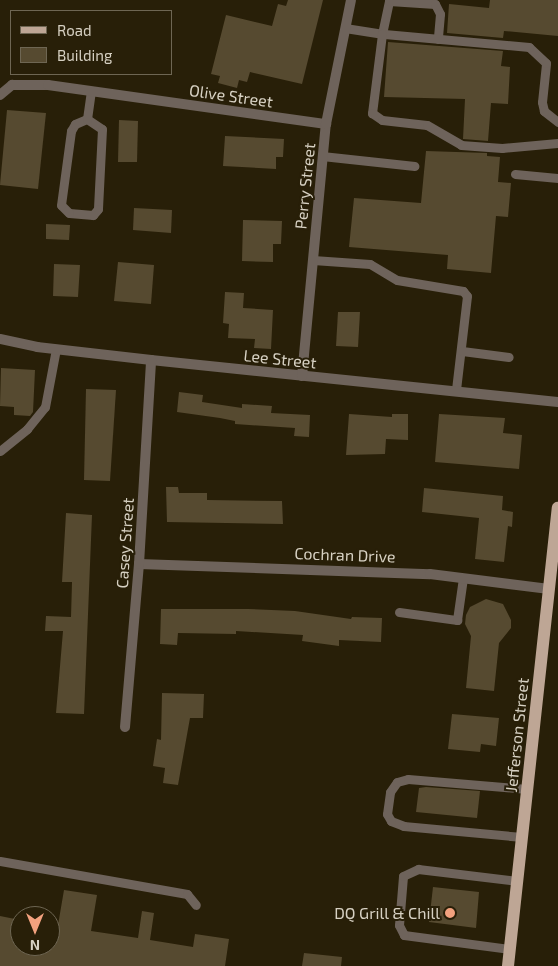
<!DOCTYPE html>
<style>
body{margin:0}
#map{position:relative;width:558px;height:966px;overflow:hidden;background:#281f08;font-family:"Exo 2",sans-serif}
div>[style]{position:absolute}
[style*='--x']{left:calc(var(--x)*1px);top:calc(var(--y)*1px);width:calc(var(--w)*1px);rotate:calc(var(--a)*1deg)}
.building>*{inset:0;background:#564a30}
.service>*{height:9px;margin:-4.5px;padding:0 4.5px;transform-origin:4.5px;border-radius:4.5px;background:#6e635b}
.minor>*{height:10px;margin:-5px;padding:0 5px;transform-origin:5px;border-radius:5px;background:#6e635b}
.primary>*{height:12px;margin:-6px;padding:0 6px;transform-origin:6px;border-radius:6px;background:#bea695}
.dots>*{width:14px;height:14px;translate:-50% -50%;box-sizing:border-box;border:2px solid #281f08;border-radius:50%}
span{translate:-50% -50%;white-space:nowrap;text-align:center;line-height:1.15;-webkit-text-stroke:4px #281f08;paint-order:stroke}
.street-label{font-size:16px;color:#d7d1c3}
.poi-label{font-size:16px;color:#d7d1c3}
.right{translate:-100% -50%;text-align:right}
.legend{position:absolute;left:10px;top:10px;width:162px;height:65px;box-sizing:border-box;background:#281f08;border:1px solid #6e6653;margin:0;padding:6px 9px;list-style:none;font-size:15px;color:#d7d1c3}
.legend li{display:flex;align-items:center;gap:10px;height:25px}
.legend b{width:25px;border:1px solid #6e6653}
.north{position:absolute;left:10px;top:906px;width:50px;height:50px;box-sizing:border-box;background:#281f08;border:1px solid #6e6653;border-radius:50%;rotate:180deg;font-size:14px;font-weight:700;line-height:20px;text-align:center;color:#d7d1c3}
.north::after{content:'';display:block;margin:auto;width:18px;height:22px;background:#f2a17e;clip-path:polygon(50% 0,100% 100%,50% 72%,0 100%)}
</style>
<div id="map">
<div class="building">
<i style="clip-path:polygon(288px 0,323px 0,302px 84px,250px 72px,247px 82px,239px 80px,237px 88px,218px 83px,220px 76px,211px 74px,226px 15px,272px 26px,278px 4px,286px 6px)"></i>
<i style="clip-path:polygon(490px 0,558px 0,558px 36px,504px 31px,503px 38px,447px 33px,449px 4px,489px 8px)"></i>
<i style="clip-path:polygon(388px 42px,503px 51px,501px 66px,510px 67px,508px 104px,491px 103px,488px 141px,463px 139px,465px 99px,384px 97px)"></i>
<i style="clip-path:polygon(7px 110px,46px 113px,38px 189px,0 185px)"></i>
<i style="clip-path:polygon(119px 120px,138px 121px,137px 162px,118px 162px)"></i>
<i style="clip-path:polygon(225px 136px,284px 139px,283px 157px,276px 157px,276px 169px,223px 166px)"></i>
<i style="clip-path:polygon(426px 151px,487px 153px,487px 156px,500px 157px,498px 182px,511px 183px,508px 217px,496px 216px,491px 273px,447px 269px,448px 255px,349px 247px,354px 198px,421px 203px)"></i>
<i style="clip-path:polygon(134px 208px,172px 210px,171px 233px,133px 230px)"></i>
<i style="clip-path:polygon(243px 220px,282px 221px,281px 244px,273px 244px,273px 262px,242px 261px)"></i>
<i style="clip-path:polygon(46px 224px,70px 225px,69px 240px,46px 239px)"></i>
<i style="clip-path:polygon(118px 262px,154px 265px,151px 304px,114px 301px)"></i>
<i style="clip-path:polygon(54px 264px,80px 265px,78px 297px,53px 296px)"></i>
<i style="clip-path:polygon(225px 292px,244px 293px,243px 308px,273px 310px,271px 349px,254px 348px,255px 339px,228px 338px,229px 324px,223px 323px)"></i>
<i style="clip-path:polygon(338px 312px,360px 312px,358px 347px,336px 346px)"></i>
<i style="clip-path:polygon(1px 368px,35px 370px,33px 412px,30px 416px,14px 415px,14px 407px,0 406px)"></i>
<i style="clip-path:polygon(86px 389px,116px 390px,110px 481px,84px 480px)"></i>
<i style="clip-path:polygon(179px 392px,203px 395px,202px 402px,242px 408px,242px 404px,272px 406px,271px 413px,310px 415px,309px 437px,294px 436px,295px 428px,235px 424px,235px 421px,220px 418px,177px 412px)"></i>
<i style="clip-path:polygon(349px 414px,392px 417px,392px 414px,408px 414px,408px 440px,386px 439px,385px 454px,346px 455px)"></i>
<i style="clip-path:polygon(439px 414px,505px 418px,503px 433px,522px 435px,519px 469px,435px 462px)"></i>
<i style="clip-path:polygon(166px 487px,178px 487px,179px 493px,207px 493px,207px 500px,282px 501px,283px 524px,167px 522px)"></i>
<i style="clip-path:polygon(424px 488px,503px 496px,502px 510px,513px 512px,512px 527px,508px 526px,504px 562px,475px 559px,479px 518px,422px 512px)"></i>
<i style="clip-path:polygon(66px 513px,92px 515px,84px 714px,56px 713px,63px 631px,45px 631px,46px 616px,71px 617px,72px 582px,62px 582px)"></i>
<i style="clip-path:polygon(486px 599px,503px 604px,511px 620px,511px 628px,499px 643px,494px 691px,466px 688px,471px 636px,465px 624px,466px 615px,470px 607px)"></i>
<i style="clip-path:polygon(161px 609px,248px 609px,295px 611px,351px 619px,352px 617px,382px 618px,381px 642px,339px 640px,339px 646px,302px 641px,303px 635px,236px 631px,236px 634px,178px 633px,177px 645px,160px 644px)"></i>
<i style="clip-path:polygon(162px 693px,204px 694px,203px 718px,190px 718px,178px 785px,163px 783px,165px 768px,153px 766px,157px 739px,161px 740px)"></i>
<i style="clip-path:polygon(452px 714px,499px 718px,496px 746px,481px 744px,480px 752px,448px 749px)"></i>
<i style="clip-path:polygon(426px 787px,480px 791px,477px 818px,416px 812px,419px 788px)"></i>
<i style="clip-path:polygon(433px 887px,479px 892px,476px 928px,429px 922px)"></i>
<i style="clip-path:polygon(64px 890px,97px 895px,91px 931px,138px 938px,142px 911px,154px 913px,150px 940px,193px 947px,195px 934px,229px 939px,225px 966px,0 966px,0 916px,20px 920px,20px 946px,50px 946px,50px 924px,58px 925px)"></i>
<i style="clip-path:polygon(304px 953px,342px 957px,341px 966px,302px 966px)"></i>
</div>
<div class="service">
<i style="--x:345;--y:28;--w:37;--a:9"></i>
<i style="--x:382;--y:34;--w:34;--a:-78"></i>
<i style="--x:389;--y:1;--w:46;--a:3.7"></i>
<i style="--x:435;--y:4;--w:11;--a:63"></i>
<i style="--x:440;--y:14;--w:25;--a:95"></i>
<i style="--x:87;--y:119;--w:18;--a:34"></i>
<i style="--x:102;--y:129;--w:80;--a:92.9"></i>
<i style="--x:98;--y:209;--w:8;--a:130"></i>
<i style="--x:93;--y:215;--w:24;--a:-175"></i>
<i style="--x:69;--y:213;--w:11;--a:-135"></i>
<i style="--x:61;--y:205;--w:75;--a:-82.3"></i>
<i style="--x:71;--y:131;--w:8;--a:-60"></i>
<i style="--x:75;--y:124;--w:13;--a:-23"></i>
<i style="--x:87;--y:119;--w:27;--a:-82"></i>
<i style="--x:558;--y:122;--w:18;--a:-142"></i>
<i style="--x:544;--y:111;--w:9;--a:-103"></i>
<i style="--x:542;--y:102;--w:39;--a:-84"></i>
<i style="--x:546;--y:63;--w:23;--a:-137"></i>
<i style="--x:529;--y:47;--w:148;--a:-174.9"></i>
<i style="--x:382;--y:34;--w:80;--a:97.2"></i>
<i style="--x:372;--y:113;--w:12;--a:35"></i>
<i style="--x:382;--y:120;--w:45;--a:6.3"></i>
<i style="--x:427;--y:125;--w:39;--a:30"></i>
<i style="--x:461;--y:145;--w:41;--a:4.2"></i>
<i style="--x:502;--y:148;--w:56;--a:-5.1"></i>
<i style="--x:322;--y:156;--w:93;--a:6.2"></i>
<i style="--x:515;--y:174;--w:43;--a:5.3"></i>
<i style="--x:313;--y:260;--w:57;--a:4"></i>
<i style="--x:370;--y:264;--w:31;--a:31"></i>
<i style="--x:397;--y:280;--w:67;--a:9.5"></i>
<i style="--x:463;--y:291;--w:6;--a:51"></i>
<i style="--x:467;--y:296;--w:95;--a:96.7"></i>
<i style="--x:462;--y:351;--w:47;--a:7.3"></i>
<i style="--x:0;--y:451;--w:35;--a:-39"></i>
<i style="--x:27;--y:429;--w:28;--a:-51"></i>
<i style="--x:45;--y:407;--w:59;--a:-79.3"></i>
<i style="--x:399;--y:612;--w:59;--a:7.9"></i>
<i style="--x:457;--y:620;--w:42;--a:-81.9"></i>
<i style="--x:522;--y:837;--w:119;--a:-174.7"></i>
<i style="--x:404;--y:826;--w:14;--a:-159"></i>
<i style="--x:391;--y:821;--w:8;--a:-120"></i>
<i style="--x:387;--y:814;--w:22;--a:-82"></i>
<i style="--x:390;--y:792;--w:12;--a:-55"></i>
<i style="--x:397;--y:782;--w:11;--a:-15"></i>
<i style="--x:408;--y:779;--w:119;--a:4.8"></i>
<i style="--x:0;--y:861;--w:190;--a:10"></i>
<i style="--x:187;--y:894;--w:14;--a:51"></i>
<i style="--x:510;--y:949;--w:107;--a:-172.5"></i>
<i style="--x:404;--y:935;--w:11;--a:-117"></i>
<i style="--x:399;--y:925;--w:49;--a:-85.3"></i>
<i style="--x:403;--y:876;--w:17;--a:-25"></i>
<i style="--x:418;--y:869;--w:100;--a:6.9"></i>
</div>
<div class="minor">
<i style="--x:0;--y:95;--w:16;--a:-40"></i>
<i style="--x:12;--y:85;--w:36;--a:0"></i>
<i style="--x:48;--y:85;--w:281;--a:8"></i>
<i style="--x:0;--y:339;--w:38;--a:12"></i>
<i style="--x:37;--y:347;--w:115;--a:6.5"></i>
<i style="--x:151;--y:360;--w:409;--a:5.9"></i>
<i style="--x:302;--y:376;--w:253;--a:-84.6"></i>
<i style="--x:326;--y:124;--w:126;--a:-78.6"></i>
<i style="--x:139;--y:564;--w:291;--a:2"></i>
<i style="--x:430;--y:574;--w:120;--a:7.2"></i>
<i style="--x:125;--y:727;--w:164;--a:-85.1"></i>
<i style="--x:139;--y:564;--w:204;--a:-86.6"></i>
</div>
<div class="primary">
<i style="--x:508;--y:966;--w:461;--a:-83.8"></i>
</div>
<div class="dots">
<i style="left:450px;top:913px;background:#f2a17e"></i>
</div>
<div class="street-label">
<span style="left:231px;top:96px;rotate:8deg">Olive Street</span>
<span style="left:305px;top:186px;rotate:-84deg">Perry Street</span>
<span style="left:280px;top:359px;rotate:6deg">Lee Street</span>
<span style="left:125px;top:543px;rotate:-86deg">Casey Street</span>
<span style="left:345px;top:555px;rotate:2deg">Cochran Drive</span>
<span style="left:517px;top:735px;rotate:-84deg">Jefferson Street</span>
</div>
<div class="poi-label">
<span class="right" style="left:440px;top:913px">DQ Grill &amp; Chill</span>
</div>
<ul class="legend">
<li><b style="height:6px;background:#bea695"></b>Road</li>
<li><b style="height:14px;background:#564a30"></b>Building</li>
</ul>
<div class="north">N</div>
</div>
